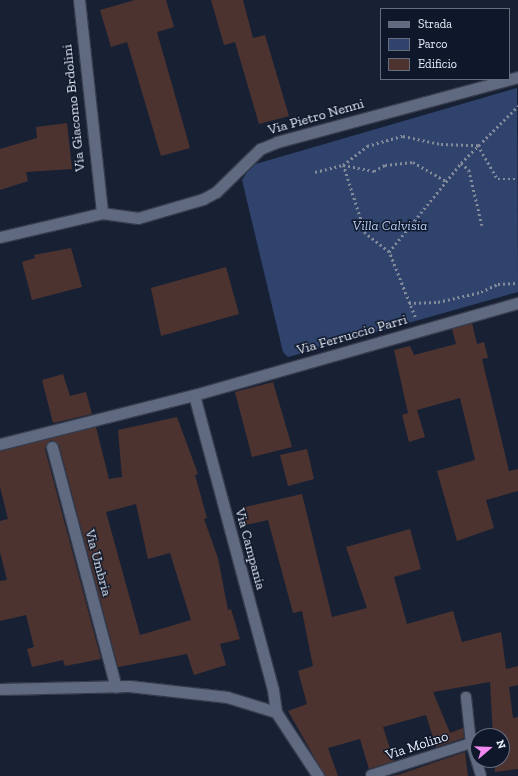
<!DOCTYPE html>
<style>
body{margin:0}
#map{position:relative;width:518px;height:776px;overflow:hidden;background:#182134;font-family:"Zilla Slab",serif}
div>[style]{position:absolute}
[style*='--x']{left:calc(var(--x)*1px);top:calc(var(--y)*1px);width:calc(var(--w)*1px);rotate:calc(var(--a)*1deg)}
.green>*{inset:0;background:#2f436d}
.building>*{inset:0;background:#4d3330}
.path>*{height:2.5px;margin-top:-1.25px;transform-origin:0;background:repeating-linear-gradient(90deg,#838b9b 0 2px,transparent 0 5px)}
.roads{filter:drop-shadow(1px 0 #363c4c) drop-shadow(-1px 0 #363c4c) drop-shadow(0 1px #363c4c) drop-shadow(0 -1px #363c4c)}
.service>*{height:10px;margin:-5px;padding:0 5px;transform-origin:5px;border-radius:5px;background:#5f6a81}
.minor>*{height:11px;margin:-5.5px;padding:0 5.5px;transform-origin:5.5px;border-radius:5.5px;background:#5f6a81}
span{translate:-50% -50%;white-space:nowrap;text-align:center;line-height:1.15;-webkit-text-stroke:3px #0f182a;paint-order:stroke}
.street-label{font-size:14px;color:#e8effc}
.park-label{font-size:14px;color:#b6c9f0;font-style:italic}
.legend{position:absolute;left:380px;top:8px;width:130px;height:72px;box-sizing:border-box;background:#0f182a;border:1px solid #666e7e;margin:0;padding:5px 7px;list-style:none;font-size:12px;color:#e8effc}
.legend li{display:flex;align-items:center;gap:8px;height:20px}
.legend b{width:20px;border:1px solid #666e7e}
.north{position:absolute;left:470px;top:728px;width:40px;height:40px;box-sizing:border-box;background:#0f182a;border:1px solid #666e7e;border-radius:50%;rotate:71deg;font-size:11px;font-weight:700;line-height:16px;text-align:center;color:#e8effc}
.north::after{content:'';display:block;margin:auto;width:14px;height:18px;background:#f28af2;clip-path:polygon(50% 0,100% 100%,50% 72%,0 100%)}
</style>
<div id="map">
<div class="green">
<i style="clip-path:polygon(517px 88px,518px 292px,288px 357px,283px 352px,242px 180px,252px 165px)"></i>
</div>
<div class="building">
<i style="clip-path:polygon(135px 0,166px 0,174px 27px,157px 32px,190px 148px,161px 156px,127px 42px,111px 47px,100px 10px)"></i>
<i style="clip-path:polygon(211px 0,243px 0,253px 38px,265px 35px,289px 116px,259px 124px,235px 42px,224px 45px)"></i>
<i style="clip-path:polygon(67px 123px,72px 169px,26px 172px,28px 181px,0 190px,0 149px,37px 138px,36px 127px)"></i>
<i style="clip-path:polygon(71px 248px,82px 287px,32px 300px,22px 262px,35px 258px,34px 255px)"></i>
<i style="clip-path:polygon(226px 267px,239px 314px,161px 336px,151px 288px)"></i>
<i style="clip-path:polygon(472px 323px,477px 344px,484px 342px,488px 358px,482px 359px,509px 471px,518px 469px,518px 491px,486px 500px,494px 528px,457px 541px,437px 471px,475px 460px,460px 398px,417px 410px,425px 437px,409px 442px,402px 415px,408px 413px,394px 350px,410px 346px,414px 355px,456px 344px,452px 329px)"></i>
<i style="clip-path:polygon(63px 374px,70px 396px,86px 392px,92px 414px,53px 423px,42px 380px)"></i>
<i style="clip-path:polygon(273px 382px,292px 447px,252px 457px,235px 392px)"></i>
<i style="clip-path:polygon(evenodd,177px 417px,198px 474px,195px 475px,207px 518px,204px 519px,218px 558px,228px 610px,231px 609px,240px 639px,220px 644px,226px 665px,194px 675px,187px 654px,118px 667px,59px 445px,51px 440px,45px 449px,101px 659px,65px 666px,63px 660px,32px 667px,27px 649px,34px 647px,26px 615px,0 621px,0 581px,7px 580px,0 552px,0 521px,8px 519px,0 487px,0 451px,96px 427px,109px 479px,122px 477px,118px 430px,177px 417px,136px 504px,148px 559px,170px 553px,191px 620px,140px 635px,106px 512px,136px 504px)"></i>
<i style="clip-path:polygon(307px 449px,314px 479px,288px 486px,280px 455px)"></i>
<i style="clip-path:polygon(302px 494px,332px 617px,367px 608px,346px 547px,410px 529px,421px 569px,394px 577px,407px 624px,453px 611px,462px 642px,501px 632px,506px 669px,518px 666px,518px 685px,509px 687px,513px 718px,518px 717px,518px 769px,495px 772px,495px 760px,502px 760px,502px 736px,493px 736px,490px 682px,433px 692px,450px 733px,463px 728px,464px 738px,436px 747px,426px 715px,383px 727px,394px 761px,369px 769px,360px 739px,328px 748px,338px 776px,325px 776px,288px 711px,307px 704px,298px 671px,313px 666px,302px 611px,293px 613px,268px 520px,246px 525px,241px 508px)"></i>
<i style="clip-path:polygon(465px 752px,468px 776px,389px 776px,398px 775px)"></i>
</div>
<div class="path">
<i style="--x:478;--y:145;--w:39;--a:60"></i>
<i style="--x:498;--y:179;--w:20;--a:0"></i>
<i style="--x:461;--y:163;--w:11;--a:41"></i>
<i style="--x:469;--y:170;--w:57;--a:76.7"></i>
<i style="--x:315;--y:172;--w:29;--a:-14"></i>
<i style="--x:343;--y:165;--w:32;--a:11"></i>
<i style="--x:374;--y:171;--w:13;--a:-29"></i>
<i style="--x:385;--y:165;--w:28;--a:-6"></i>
<i style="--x:413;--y:162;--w:38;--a:30"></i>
<i style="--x:389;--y:252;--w:114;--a:-51"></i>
<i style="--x:461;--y:163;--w:81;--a:-45"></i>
<i style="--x:409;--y:303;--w:29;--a:-2"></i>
<i style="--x:438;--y:302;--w:44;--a:-13.1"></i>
<i style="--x:481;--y:292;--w:19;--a:-25"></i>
<i style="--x:498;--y:284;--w:20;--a:-3"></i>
<i style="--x:415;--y:317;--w:70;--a:-111.8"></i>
<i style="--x:389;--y:252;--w:31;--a:-142"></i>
<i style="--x:365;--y:233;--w:71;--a:-107.9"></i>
<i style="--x:343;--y:165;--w:31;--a:-38"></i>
<i style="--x:367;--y:146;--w:37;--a:-16"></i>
<i style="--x:403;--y:136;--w:39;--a:12"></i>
<i style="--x:441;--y:144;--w:37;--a:2"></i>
</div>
<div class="roads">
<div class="service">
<i style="--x:466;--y:697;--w:46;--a:83.8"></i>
<i style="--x:371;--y:775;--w:105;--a:-17.7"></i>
<i style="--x:471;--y:743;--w:34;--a:73"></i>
</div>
<div class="minor">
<i style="--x:79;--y:0;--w:214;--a:83.8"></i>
<i style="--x:0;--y:237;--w:105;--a:-13.2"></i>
<i style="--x:102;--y:213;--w:36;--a:8"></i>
<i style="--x:138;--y:218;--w:68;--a:-16.3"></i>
<i style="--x:203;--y:199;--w:15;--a:-28"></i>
<i style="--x:216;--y:192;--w:62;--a:-44.3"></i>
<i style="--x:260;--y:149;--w:18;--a:-22"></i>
<i style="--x:277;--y:142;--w:250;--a:-15.1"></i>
<i style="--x:194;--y:395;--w:305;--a:75"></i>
<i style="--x:273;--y:690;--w:22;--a:82"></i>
<i style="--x:0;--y:444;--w:200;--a:-14.2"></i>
<i style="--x:194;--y:395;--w:337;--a:-15.9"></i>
<i style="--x:52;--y:447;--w:248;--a:75.1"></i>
<i style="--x:0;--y:689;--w:129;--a:-1.3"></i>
<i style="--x:129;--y:686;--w:99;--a:6.4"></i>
<i style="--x:227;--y:697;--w:51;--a:17"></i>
<i style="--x:276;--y:712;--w:77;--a:56.7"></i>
</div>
</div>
<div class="street-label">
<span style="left:74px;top:108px;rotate:-96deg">Via Giacomo Brdolini</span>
<span style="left:316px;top:117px;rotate:-16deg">Via Pietro Nenni</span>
<span style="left:352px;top:335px;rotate:-16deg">Via Ferruccio Parri</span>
<span style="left:250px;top:549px;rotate:75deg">Via Campania</span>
<span style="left:98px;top:563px;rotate:75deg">Via Umbria</span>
<span style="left:417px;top:746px;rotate:-18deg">Via Molino</span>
</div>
<div class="park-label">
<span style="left:390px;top:226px">Villa Calvisia</span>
</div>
<ul class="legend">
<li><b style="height:5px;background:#5f6a81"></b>Strada</li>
<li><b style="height:11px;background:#2f436d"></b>Parco</li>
<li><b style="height:11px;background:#4d3330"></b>Edificio</li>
</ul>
<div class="north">N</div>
</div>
